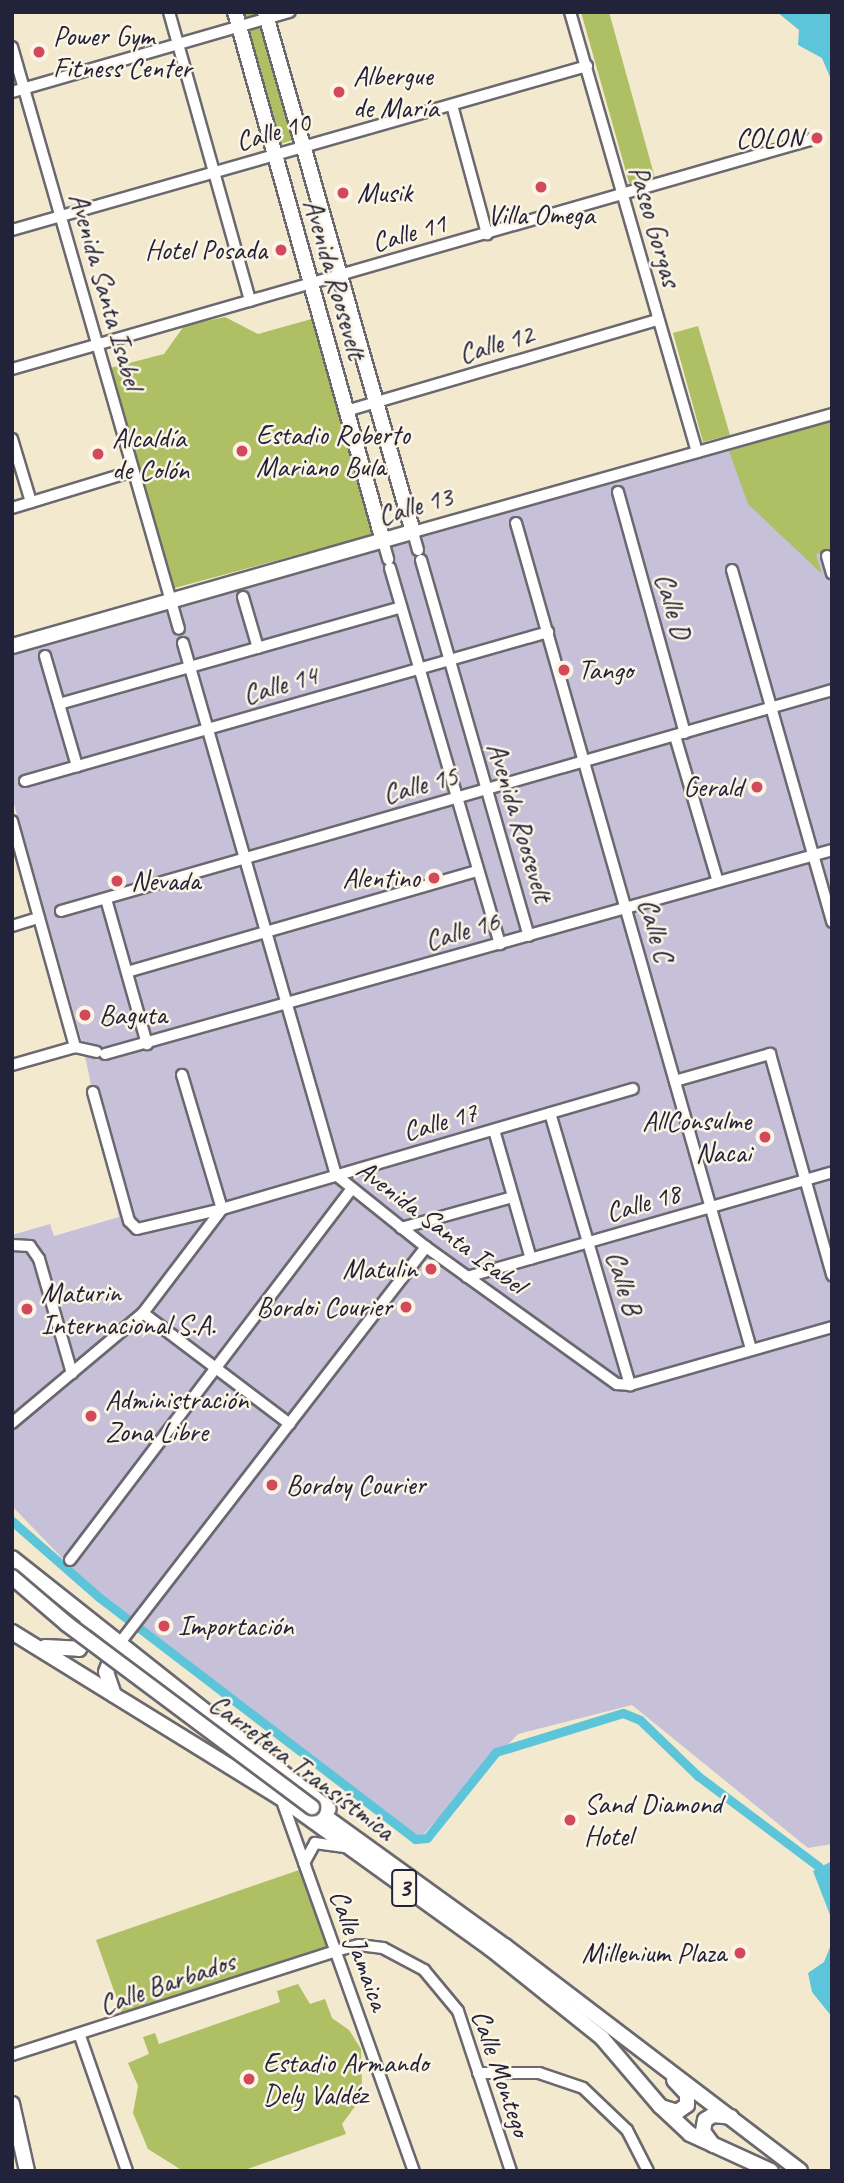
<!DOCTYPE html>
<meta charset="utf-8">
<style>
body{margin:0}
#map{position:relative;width:844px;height:2183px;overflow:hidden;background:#f3e9cf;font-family:Caveat,sans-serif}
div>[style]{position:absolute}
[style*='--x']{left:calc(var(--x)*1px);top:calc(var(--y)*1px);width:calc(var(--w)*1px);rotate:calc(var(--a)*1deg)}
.industrial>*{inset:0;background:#c6c0d9}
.green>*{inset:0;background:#aec063}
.water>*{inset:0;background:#5dc5d9}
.canal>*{height:9px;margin:-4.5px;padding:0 4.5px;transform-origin:4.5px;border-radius:4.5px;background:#5dc5d9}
.roads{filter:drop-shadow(2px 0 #6b686f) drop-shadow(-2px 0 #6b686f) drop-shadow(0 2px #6b686f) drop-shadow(0 -2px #6b686f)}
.minor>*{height:10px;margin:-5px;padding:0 5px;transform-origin:5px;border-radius:5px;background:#fff}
.major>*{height:14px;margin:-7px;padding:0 7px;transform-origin:7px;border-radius:7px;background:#fff}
.bridges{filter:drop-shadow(2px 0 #6b686f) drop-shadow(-2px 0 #6b686f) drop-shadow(0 2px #6b686f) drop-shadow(0 -2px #6b686f)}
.major-bridge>*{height:14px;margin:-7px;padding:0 7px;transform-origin:7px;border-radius:7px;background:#fff}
.dots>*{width:19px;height:19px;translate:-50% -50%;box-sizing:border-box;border:4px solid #fcf5e5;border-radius:50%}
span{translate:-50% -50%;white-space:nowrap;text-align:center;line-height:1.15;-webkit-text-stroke:5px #fcf5e5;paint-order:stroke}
.shield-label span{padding:2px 5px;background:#fcf5e5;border:2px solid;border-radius:5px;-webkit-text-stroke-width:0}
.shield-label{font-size:26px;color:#22223b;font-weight:700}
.poi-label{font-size:28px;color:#22223b}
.left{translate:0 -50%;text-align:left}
.right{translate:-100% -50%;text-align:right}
.street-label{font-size:28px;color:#22223b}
.frame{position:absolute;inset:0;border:14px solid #22223b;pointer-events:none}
</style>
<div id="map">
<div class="industrial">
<i style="clip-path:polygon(832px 420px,832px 1844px,808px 1848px,632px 1705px,518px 1734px,420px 1838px,90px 1587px,12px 1506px,12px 1235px,50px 1224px,54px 1236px,119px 1217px,82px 1042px,12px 797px,12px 653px)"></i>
</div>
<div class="green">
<i style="clip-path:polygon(238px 12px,260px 12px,297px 139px,276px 145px)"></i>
<i style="clip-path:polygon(581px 12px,609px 12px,655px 178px,630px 186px)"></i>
<i style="clip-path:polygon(225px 317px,258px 334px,315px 318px,374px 534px,171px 589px,110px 368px,164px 354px,184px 326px)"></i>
<i style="clip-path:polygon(698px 326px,730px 435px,703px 442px,673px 333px)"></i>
<i style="clip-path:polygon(832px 420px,832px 550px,816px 554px,822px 574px,748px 504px,729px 451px)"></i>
<i style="clip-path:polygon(302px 1869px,329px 1947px,124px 2019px,96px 1940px)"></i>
<i style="clip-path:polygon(298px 1984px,310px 2004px,325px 1999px,332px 2018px,349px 2030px,361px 2049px,362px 2087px,359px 2101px,342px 2124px,346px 2134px,242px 2171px,183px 2171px,148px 2149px,133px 2113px,138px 2086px,128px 2063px,149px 2054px,143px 2037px,155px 2033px,159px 2044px,280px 2002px,277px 1991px)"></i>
</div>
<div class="water">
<i style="clip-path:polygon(777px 12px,832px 12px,832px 82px,822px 58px,798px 45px,799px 30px)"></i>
<i style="clip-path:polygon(832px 1861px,832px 1920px,813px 1871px)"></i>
<i style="clip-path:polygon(832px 1942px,832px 2017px,812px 1992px,808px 1973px,824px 1962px)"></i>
</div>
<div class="canal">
<i style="--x:12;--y:1521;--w:117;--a:41.2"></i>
<i style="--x:100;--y:1598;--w:397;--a:37.4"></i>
<i style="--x:415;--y:1839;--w:12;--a:-5"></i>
<i style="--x:427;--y:1838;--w:110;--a:-51.3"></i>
<i style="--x:496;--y:1752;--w:133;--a:-17.1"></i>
<i style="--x:623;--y:1713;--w:18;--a:22"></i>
<i style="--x:640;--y:1720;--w:81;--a:44"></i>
<i style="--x:698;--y:1776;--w:151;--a:36.9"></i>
</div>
<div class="roads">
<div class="minor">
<i style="--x:169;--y:12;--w:300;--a:74.3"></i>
<i style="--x:570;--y:12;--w:458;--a:73.9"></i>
<i style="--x:12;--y:47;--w:605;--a:73.99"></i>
<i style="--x:12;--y:92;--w:289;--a:-16.1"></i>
<i style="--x:452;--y:105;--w:134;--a:74.8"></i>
<i style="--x:12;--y:230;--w:598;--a:-15.92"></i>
<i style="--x:12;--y:369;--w:837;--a:-16.01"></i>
<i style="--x:346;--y:411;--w:325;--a:-16.3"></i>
<i style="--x:12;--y:439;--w:66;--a:73.2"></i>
<i style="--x:618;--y:492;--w:250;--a:74.5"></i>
<i style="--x:12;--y:508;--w:127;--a:-16.9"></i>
<i style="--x:516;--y:523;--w:859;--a:74.12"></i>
<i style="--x:383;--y:541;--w:19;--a:74"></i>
<i style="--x:418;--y:550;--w:19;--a:-106"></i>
<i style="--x:413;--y:532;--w:435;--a:-15.7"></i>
<i style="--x:827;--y:556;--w:18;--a:74"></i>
<i style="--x:421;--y:560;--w:391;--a:74"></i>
<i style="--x:390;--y:568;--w:392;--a:73.7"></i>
<i style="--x:732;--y:570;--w:366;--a:74.1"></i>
<i style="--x:243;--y:597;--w:53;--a:73.6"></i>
<i style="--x:183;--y:643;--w:554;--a:73.96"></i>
<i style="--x:336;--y:1175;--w:115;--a:38.7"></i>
<i style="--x:426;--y:1247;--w:235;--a:35.7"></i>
<i style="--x:617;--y:1384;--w:13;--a:4"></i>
<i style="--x:630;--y:1385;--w:210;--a:-16"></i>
<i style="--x:45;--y:656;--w:115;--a:73.8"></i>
<i style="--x:59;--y:704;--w:355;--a:-15.8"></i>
<i style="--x:675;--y:736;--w:152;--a:73.6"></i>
<i style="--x:25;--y:781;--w:544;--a:-15.9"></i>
<i style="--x:12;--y:821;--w:235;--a:74.4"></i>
<i style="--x:106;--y:899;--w:151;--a:74.2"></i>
<i style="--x:61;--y:911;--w:802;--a:-15.99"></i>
<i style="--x:12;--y:926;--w:28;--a:-17"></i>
<i style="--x:127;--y:972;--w:365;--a:-16.1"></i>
<i style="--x:105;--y:1054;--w:755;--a:-15.67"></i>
<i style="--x:12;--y:1065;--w:66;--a:-15.9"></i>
<i style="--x:75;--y:1047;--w:22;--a:13"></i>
<i style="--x:675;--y:1081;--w:99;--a:-15.9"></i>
<i style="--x:770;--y:1054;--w:230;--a:74.3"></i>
<i style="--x:93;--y:1092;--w:134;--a:74.4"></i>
<i style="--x:129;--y:1221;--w:11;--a:45"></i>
<i style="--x:137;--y:1229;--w:87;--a:-13.2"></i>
<i style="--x:222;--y:1209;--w:428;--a:-16.3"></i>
<i style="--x:550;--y:1113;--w:284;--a:73.6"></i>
<i style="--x:494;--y:1130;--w:134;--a:74"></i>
<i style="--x:401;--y:1228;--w:116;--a:-15.5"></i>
<i style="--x:12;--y:1245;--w:18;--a:3"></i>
<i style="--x:30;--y:1246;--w:16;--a:55"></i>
<i style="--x:39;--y:1259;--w:119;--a:73.9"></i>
<i style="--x:467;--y:1277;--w:380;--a:-16"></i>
<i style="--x:143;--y:1313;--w:184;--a:37.1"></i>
<i style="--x:12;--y:1423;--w:171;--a:-40"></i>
<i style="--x:143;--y:1313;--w:131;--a:-52.8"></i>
<i style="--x:222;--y:1209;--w:140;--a:-106.6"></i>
<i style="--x:70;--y:1560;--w:466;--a:-52.8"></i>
<i style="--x:119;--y:1644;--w:502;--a:-52.29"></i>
<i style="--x:281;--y:1798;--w:396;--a:70.4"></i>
<i style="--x:304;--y:1863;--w:23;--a:-61"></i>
<i style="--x:315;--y:1843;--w:28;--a:8"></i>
<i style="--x:80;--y:2036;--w:143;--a:70.8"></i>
<i style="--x:12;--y:2055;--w:339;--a:-17.8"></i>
<i style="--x:335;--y:1951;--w:25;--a:-14"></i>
<i style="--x:359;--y:1945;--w:24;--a:7"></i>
<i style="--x:383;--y:1948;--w:47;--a:28.2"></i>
<i style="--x:424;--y:1970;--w:53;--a:50.3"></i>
<i style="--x:458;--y:2011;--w:169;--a:71.7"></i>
<i style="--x:478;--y:2073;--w:61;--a:0"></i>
<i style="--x:539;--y:2073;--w:46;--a:18.8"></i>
<i style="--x:583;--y:2088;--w:61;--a:43.7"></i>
<i style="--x:627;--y:2130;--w:46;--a:62.9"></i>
</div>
<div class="major">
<i style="--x:235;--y:12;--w:549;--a:74.37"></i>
<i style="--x:12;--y:646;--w:417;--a:-15.9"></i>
<i style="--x:413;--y:532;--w:541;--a:-105.89"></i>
<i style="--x:12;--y:1558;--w:404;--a:38.4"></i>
<i style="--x:12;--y:1632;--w:316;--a:31.7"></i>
<i style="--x:281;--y:1798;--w:259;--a:35.7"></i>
<i style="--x:491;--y:1949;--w:142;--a:38.7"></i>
<i style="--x:602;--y:2038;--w:89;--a:49.5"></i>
<i style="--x:660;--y:2106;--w:41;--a:43"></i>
<i style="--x:690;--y:2134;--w:89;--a:24.6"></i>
<i style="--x:45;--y:1647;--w:34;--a:3"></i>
<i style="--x:79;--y:1649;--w:22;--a:-77"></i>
<i style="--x:114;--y:1695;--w:24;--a:-109"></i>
<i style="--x:106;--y:1672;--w:26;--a:-69"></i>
<i style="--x:312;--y:1807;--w:238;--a:35.8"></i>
<i style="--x:505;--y:1946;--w:371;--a:37.3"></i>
<i style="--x:12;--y:2104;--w:69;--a:77.4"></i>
<i style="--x:661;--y:2107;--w:17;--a:17"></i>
<i style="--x:677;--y:2112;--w:12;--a:-35"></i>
<i style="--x:687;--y:2105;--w:11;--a:-90"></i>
<i style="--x:687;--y:2094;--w:19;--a:-133"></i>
<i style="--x:713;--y:2145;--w:17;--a:-126"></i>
<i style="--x:703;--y:2131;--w:11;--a:-80"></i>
<i style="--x:705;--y:2120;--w:9;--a:-32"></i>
<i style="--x:713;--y:2115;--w:18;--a:6"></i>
</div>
</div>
<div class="bridges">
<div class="major-bridge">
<i style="--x:12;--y:1577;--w:72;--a:40.5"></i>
<i style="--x:67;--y:1624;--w:306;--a:36.8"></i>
</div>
</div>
<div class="dots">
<i style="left:39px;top:52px;background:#d1495b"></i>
<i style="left:339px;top:92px;background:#d1495b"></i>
<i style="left:817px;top:138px;background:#d1495b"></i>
<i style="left:541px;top:187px;background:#d1495b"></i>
<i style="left:343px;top:193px;background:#d1495b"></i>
<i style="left:281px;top:250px;background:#d1495b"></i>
<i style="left:242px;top:451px;background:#d1495b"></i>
<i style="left:98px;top:454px;background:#d1495b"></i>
<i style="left:564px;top:670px;background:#d1495b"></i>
<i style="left:757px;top:787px;background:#d1495b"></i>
<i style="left:434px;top:878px;background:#d1495b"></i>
<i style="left:117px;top:881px;background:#d1495b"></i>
<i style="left:85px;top:1015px;background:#d1495b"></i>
<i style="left:765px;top:1137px;background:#d1495b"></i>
<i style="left:431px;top:1269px;background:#d1495b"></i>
<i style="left:406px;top:1307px;background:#d1495b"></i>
<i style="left:27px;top:1309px;background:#d1495b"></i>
<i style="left:91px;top:1416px;background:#d1495b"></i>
<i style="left:272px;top:1485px;background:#d1495b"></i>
<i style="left:164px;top:1626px;background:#d1495b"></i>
<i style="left:570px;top:1820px;background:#d1495b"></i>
<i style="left:740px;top:1953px;background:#d1495b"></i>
<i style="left:249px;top:2079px;background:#d1495b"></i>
</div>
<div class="shield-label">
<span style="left:404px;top:1888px">3</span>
</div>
<div class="poi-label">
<span class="left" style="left:53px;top:52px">Power Gym<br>Fitness Center</span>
<span class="left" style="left:353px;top:92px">Albergue<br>de María</span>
<span class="right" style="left:803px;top:138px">COLON</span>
<span class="left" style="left:357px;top:193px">Musik</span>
<span style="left:541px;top:215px">Villa Omega</span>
<span class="right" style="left:267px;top:250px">Hotel Posada</span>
<span class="left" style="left:256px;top:451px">Estadio Roberto<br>Mariano Bula</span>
<span class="left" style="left:112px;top:454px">Alcaldía<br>de Colón</span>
<span class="left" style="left:578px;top:670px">Tango</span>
<span class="right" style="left:743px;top:787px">Gerald</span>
<span class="right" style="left:420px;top:878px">Alentino</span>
<span class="left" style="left:131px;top:881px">Nevada</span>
<span class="left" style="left:99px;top:1015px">Baguta</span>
<span class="right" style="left:751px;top:1137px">AllConsulme<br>Nacai</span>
<span class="right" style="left:417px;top:1269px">Matulin</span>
<span class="left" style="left:41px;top:1309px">Maturin<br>Internacional S.A.</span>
<span class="right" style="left:392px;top:1307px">Bordoi Courier</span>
<span class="left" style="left:105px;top:1416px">Administración<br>Zona Libre</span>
<span class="left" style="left:286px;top:1485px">Bordoy Courier</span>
<span class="left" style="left:178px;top:1626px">Importación</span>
<span class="left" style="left:584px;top:1820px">Sand Diamond<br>Hotel</span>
<span class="right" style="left:726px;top:1953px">Millenium Plaza</span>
<span class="left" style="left:263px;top:2079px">Estadio Armando<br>Dely Valdéz</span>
</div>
<div class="street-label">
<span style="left:273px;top:132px;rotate:-16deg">Calle 10</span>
<span style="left:655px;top:226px;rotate:74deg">Paseo Gorgas</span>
<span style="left:409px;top:233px;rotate:-16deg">Calle 11</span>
<span style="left:335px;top:279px;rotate:74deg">Avenida Roosevelt</span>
<span style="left:106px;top:291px;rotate:74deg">Avenida Santa Isabel</span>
<span style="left:496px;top:344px;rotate:-16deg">Calle 12</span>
<span style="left:415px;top:506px;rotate:-16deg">Calle 13</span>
<span style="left:673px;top:606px;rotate:74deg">Calle D</span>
<span style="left:280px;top:685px;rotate:-16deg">Calle 14</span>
<span style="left:420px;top:785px;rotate:-15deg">Calle 15</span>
<span style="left:520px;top:822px;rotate:73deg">Avenida Roosevelt</span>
<span style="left:656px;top:930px;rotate:74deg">Calle C</span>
<span style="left:462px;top:931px;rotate:-16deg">Calle 16</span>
<span style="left:440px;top:1122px;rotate:-16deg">Calle 17</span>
<span style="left:643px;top:1203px;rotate:-16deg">Calle 18</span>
<span style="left:441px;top:1227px;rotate:37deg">Avenida Santa Isabel</span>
<span style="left:624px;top:1283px;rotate:74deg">Calle B</span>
<span style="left:302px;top:1767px;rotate:37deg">Carretera Transístmica</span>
<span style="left:359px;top:1950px;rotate:70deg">Calle Jamaica</span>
<span style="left:167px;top:1983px;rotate:-19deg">Calle Barbados</span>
<span style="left:501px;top:2073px;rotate:71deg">Calle Montego</span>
</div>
<div class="frame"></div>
</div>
